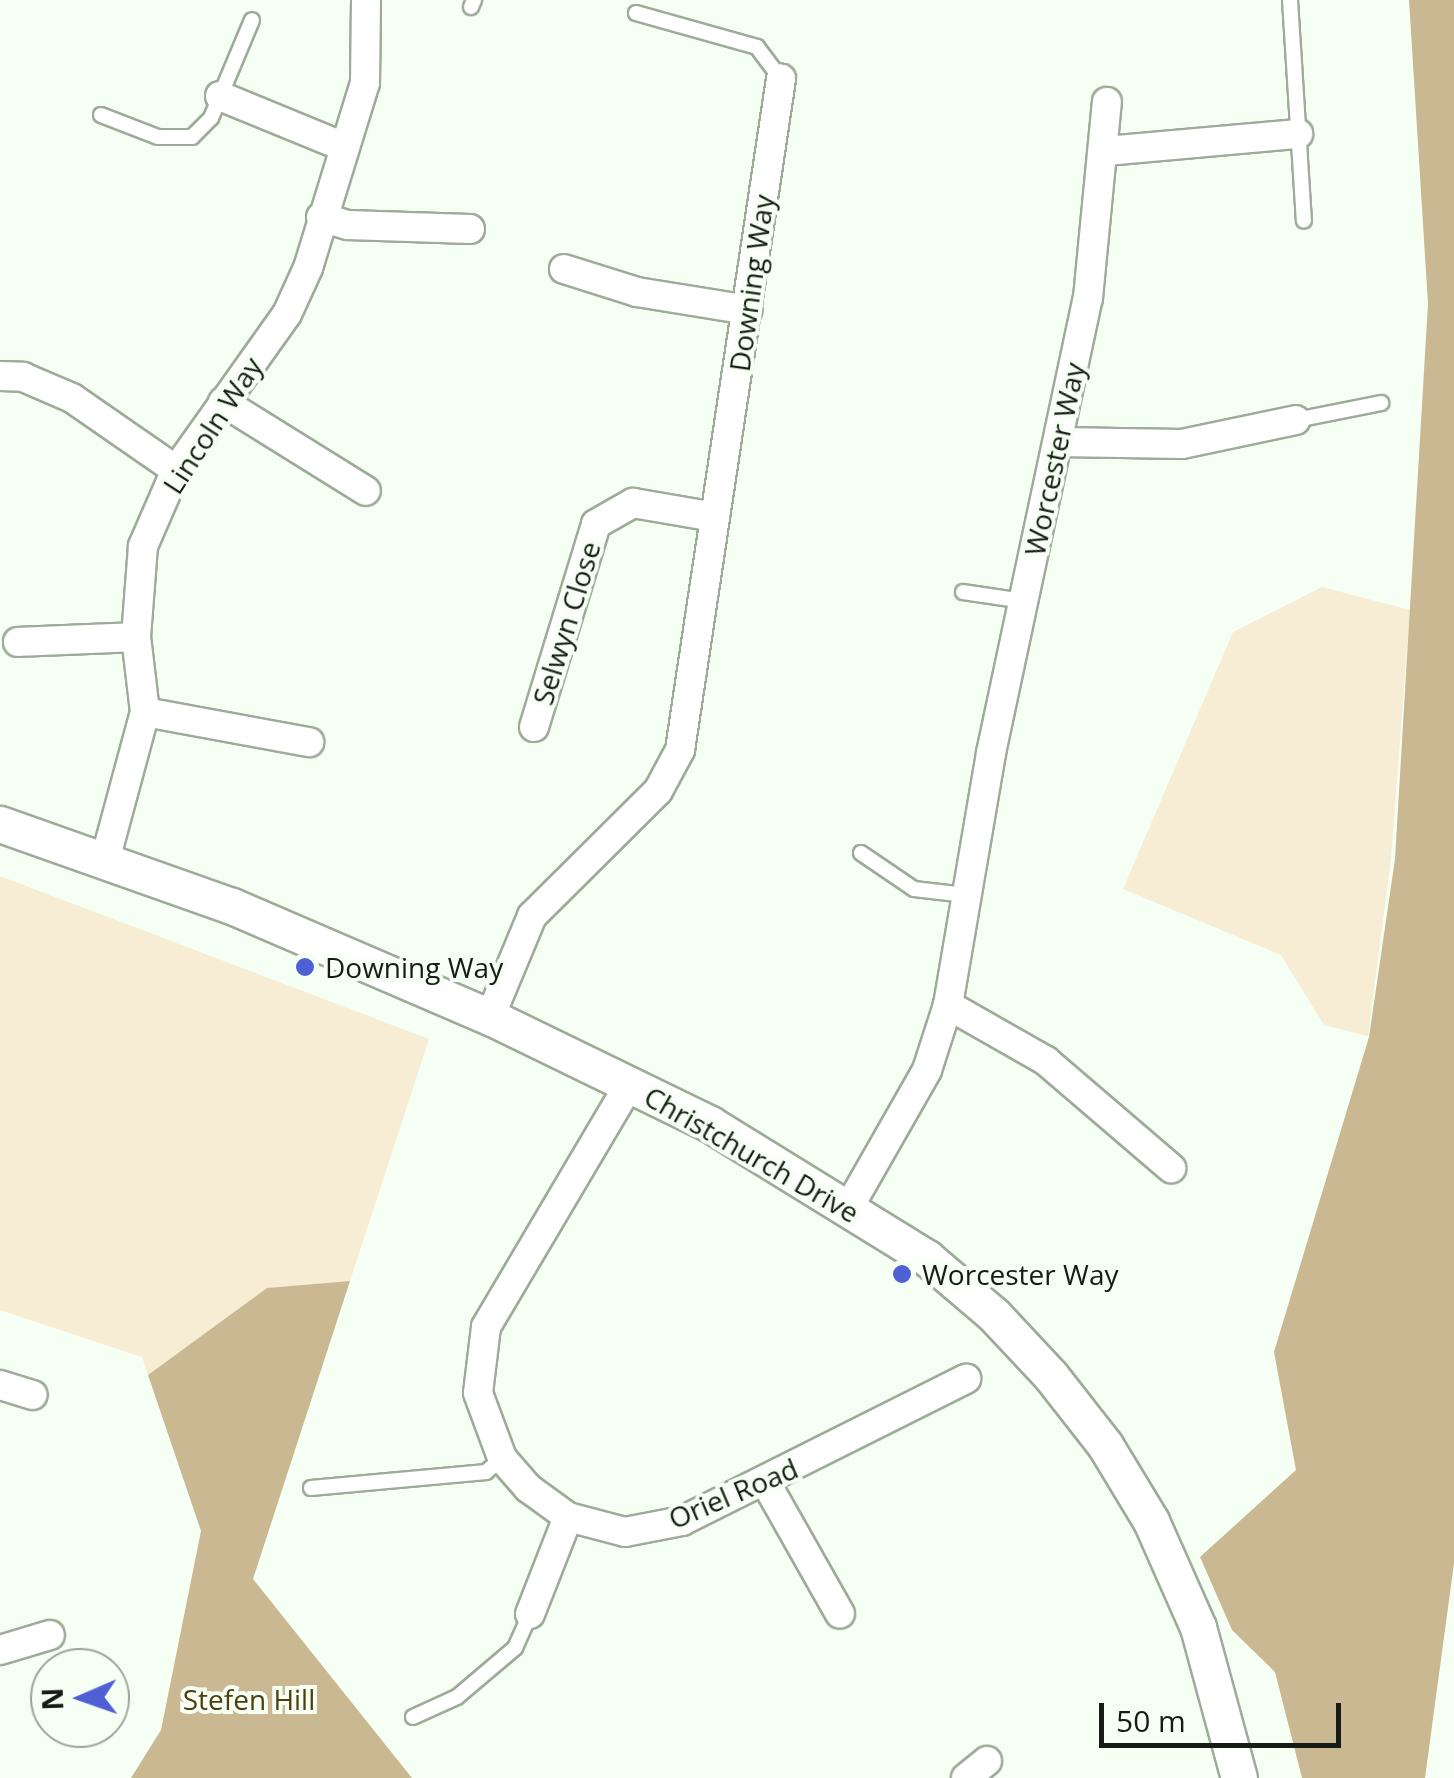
<!DOCTYPE html>
<style>
body{margin:0}
#map{position:relative;width:1454px;height:1778px;overflow:hidden;background:#f5fff3;font-family:"Open Sans",sans-serif}
div>[style]{position:absolute}
[style*='--x']{left:calc(var(--x)*1px);top:calc(var(--y)*1px);width:calc(var(--w)*1px);rotate:calc(var(--a)*1deg)}
.green>*{inset:0;background:#f7ecd4}
.forest>*{inset:0;background:#c9b892}
.roads{filter:drop-shadow(2px 0 #9dab99) drop-shadow(-2px 0 #9dab99) drop-shadow(0 2px #9dab99) drop-shadow(0 -2px #9dab99)}
.service>*{height:14px;margin:-7px;padding:0 7px;transform-origin:7px;border-radius:7px;background:#fff}
.minor>*{height:28px;margin:-14px;padding:0 14px;transform-origin:14px;border-radius:14px;background:#fff}
.tertiary>*{height:35px;margin:-17.5px;padding:0 17.5px;transform-origin:17.5px;border-radius:17.5px;background:#fff}
.dots>*{width:28px;height:28px;translate:-50% -50%;box-sizing:border-box;border:5px solid #f5fff3;border-radius:50%}
span{translate:-50% -50%;white-space:nowrap;text-align:center;line-height:1.15;-webkit-text-stroke:8px #f5fff3;paint-order:stroke}
.street-label{font-size:28px;color:#161b15}
.poi-label{font-size:28px;color:#161b15}
.left{translate:0 -50%;text-align:left}
.park-label{font-size:28px;color:#4f3d0d}
.north{position:absolute;left:30px;top:1648px;width:100px;height:100px;box-sizing:border-box;background:#f5fff3;border:2px solid #9ca49a;border-radius:50%;rotate:268deg;font-size:28px;font-weight:700;line-height:40px;text-align:center;color:#161b15}
.north::after{content:'';display:block;margin:auto;width:35px;height:45px;background:#4f5fd4;clip-path:polygon(50% 0,100% 100%,50% 72%,0 100%)}
.scale{position:absolute;left:1099px;top:1703px;width:242px;height:45px;box-sizing:border-box;border:5px solid #161b15;border-top:0;padding-left:12px;font-size:30px;line-height:35px;white-space:nowrap;color:#161b15;-webkit-text-stroke:8px #f5fff3;paint-order:stroke}
</style>
<div id="map">
<div class="green">
<i style="clip-path:polygon(1322px 587px,1410px 610px,1391px 859px,1368px 1036px,1324px 1025px,1281px 955px,1123px 889px,1233px 632px)"></i>
<i style="clip-path:polygon(0 876px,429px 1039px,350px 1281px,267px 1288px,148px 1375px,142px 1357px,0 1310px)"></i>
</div>
<div class="forest">
<i style="clip-path:polygon(1409px 0,1454px 0,1454px 1563px,1425px 1778px,1302px 1778px,1275px 1672px,1232px 1630px,1200px 1557px,1296px 1470px,1274px 1352px,1369px 1037px,1395px 859px,1428px 304px)"></i>
<i style="clip-path:polygon(350px 1281px,253px 1579px,412px 1778px,131px 1778px,161px 1730px,201px 1531px,148px 1375px,267px 1288px)"></i>
</div>
<div class="roads">
<div class="service">
<i style="--x:1290;--y:0;--w:221;--a:86.4"></i>
<i style="--x:471;--y:7;--w:8;--a:-67"></i>
<i style="--x:636;--y:13;--w:126;--a:15.7"></i>
<i style="--x:757;--y:47;--w:40;--a:53"></i>
<i style="--x:101;--y:115;--w:61;--a:21.1"></i>
<i style="--x:158;--y:137;--w:34;--a:0"></i>
<i style="--x:192;--y:137;--w:27;--a:-45"></i>
<i style="--x:211;--y:118;--w:106;--a:-67.3"></i>
<i style="--x:1296;--y:420;--w:87;--a:-11.3"></i>
<i style="--x:963;--y:592;--w:62;--a:8.4"></i>
<i style="--x:861;--y:853;--w:64;--a:34.2"></i>
<i style="--x:914;--y:889;--w:52;--a:6.6"></i>
<i style="--x:311;--y:1488;--w:176;--a:-5.2"></i>
<i style="--x:486;--y:1472;--w:21;--a:-41"></i>
<i style="--x:413;--y:1717;--w:48;--a:-24.4"></i>
<i style="--x:457;--y:1697;--w:76;--a:-40.2"></i>
<i style="--x:515;--y:1648;--w:37;--a:-66"></i>
</div>
<div class="minor">
<i style="--x:220;--y:96;--w:132;--a:22.3"></i>
<i style="--x:1106;--y:151;--w:193;--a:-5.1"></i>
<i style="--x:321;--y:217;--w:28;--a:17"></i>
<i style="--x:348;--y:225;--w:122;--a:1.9"></i>
<i style="--x:564;--y:269;--w:77;--a:17.5"></i>
<i style="--x:637;--y:292;--w:112;--a:9.2"></i>
<i style="--x:0;--y:376;--w:23;--a:2"></i>
<i style="--x:23;--y:377;--w:53;--a:23.2"></i>
<i style="--x:72;--y:398;--w:126;--a:34.7"></i>
<i style="--x:223;--y:402;--w:168;--a:31.9"></i>
<i style="--x:1058;--y:442;--w:124;--a:0.9"></i>
<i style="--x:1182;--y:444;--w:116;--a:-11.9"></i>
<i style="--x:18;--y:642;--w:118;--a:-2.4"></i>
<i style="--x:145;--y:712;--w:167;--a:10.4"></i>
<i style="--x:534;--y:727;--w:212;--a:-73"></i>
<i style="--x:596;--y:524;--w:43;--a:-29.6"></i>
<i style="--x:633;--y:503;--w:83;--a:9.7"></i>
<i style="--x:105;--y:860;--w:153;--a:-74.9"></i>
<i style="--x:145;--y:712;--w:76;--a:-96.8"></i>
<i style="--x:136;--y:637;--w:91;--a:-85.6"></i>
<i style="--x:143;--y:546;--w:83;--a:-66.5"></i>
<i style="--x:176;--y:470;--w:191;--a:-54.6"></i>
<i style="--x:287;--y:314;--w:51;--a:-65.5"></i>
<i style="--x:308;--y:268;--w:194;--a:-72.9"></i>
<i style="--x:365;--y:83;--w:83;--a:-89.3"></i>
<i style="--x:948;--y:1005;--w:113;--a:29.7"></i>
<i style="--x:1046;--y:1061;--w:165;--a:40.6"></i>
<i style="--x:490;--y:1017;--w:109;--a:-67.4"></i>
<i style="--x:532;--y:916;--w:177;--a:-44.8"></i>
<i style="--x:658;--y:791;--w:47;--a:-61.8"></i>
<i style="--x:680;--y:750;--w:679;--a:-81.44"></i>
<i style="--x:629;--y:1085;--w:281;--a:120.6"></i>
<i style="--x:486;--y:1327;--w:66;--a:96.9"></i>
<i style="--x:478;--y:1393;--w:69;--a:69.7"></i>
<i style="--x:502;--y:1458;--w:40;--a:49"></i>
<i style="--x:528;--y:1488;--w:49;--a:35.9"></i>
<i style="--x:568;--y:1517;--w:59;--a:14.7"></i>
<i style="--x:625;--y:1532;--w:58;--a:-10.9"></i>
<i style="--x:682;--y:1521;--w:318;--a:-26.6"></i>
<i style="--x:849;--y:1207;--w:158;--a:-60.3"></i>
<i style="--x:927;--y:1070;--w:68;--a:-72.1"></i>
<i style="--x:948;--y:1005;--w:256;--a:-80.3"></i>
<i style="--x:991;--y:753;--w:465;--a:-78"></i>
<i style="--x:1088;--y:298;--w:197;--a:-84.5"></i>
<i style="--x:0;--y:1385;--w:34;--a:17"></i>
<i style="--x:766;--y:1483;--w:150;--a:60.5"></i>
<i style="--x:530;--y:1614;--w:104;--a:-68.6"></i>
<i style="--x:0;--y:1650;--w:52;--a:-16.7"></i>
<i style="--x:966;--y:1778;--w:27;--a:-39"></i>
</div>
<div class="tertiary">
<i style="--x:0;--y:824;--w:246;--a:19.5"></i>
<i style="--x:232;--y:906;--w:281;--a:23.3"></i>
<i style="--x:490;--y:1017;--w:245;--a:25.9"></i>
<i style="--x:710;--y:1124;--w:255;--a:31.7"></i>
<i style="--x:927;--y:1258;--w:88;--a:40.4"></i>
<i style="--x:994;--y:1315;--w:83;--a:46.9"></i>
<i style="--x:1051;--y:1376;--w:88;--a:52"></i>
<i style="--x:1105;--y:1445;--w:89;--a:58.8"></i>
<i style="--x:1151;--y:1521;--w:116;--a:66.1"></i>
<i style="--x:1198;--y:1627;--w:156;--a:74.8"></i>
</div>
</div>
<div class="dots">
<i style="left:305px;top:967px;background:#4f5fd4"></i>
<i style="left:902px;top:1274px;background:#4f5fd4"></i>
</div>
<div class="street-label">
<span style="left:751px;top:283px;rotate:-82deg">Downing Way</span>
<span style="left:212px;top:425px;rotate:-57deg">Lincoln Way</span>
<span style="left:1054px;top:459px;rotate:-78deg">Worcester Way</span>
<span style="left:566px;top:623px;rotate:-73deg">Selwyn Close</span>
<span style="left:752px;top:1154px;rotate:30deg">Christchurch Drive</span>
<span style="left:733px;top:1493px;rotate:-23deg">Oriel Road</span>
</div>
<div class="poi-label">
<span class="left" style="left:325px;top:967px">Downing Way</span>
<span class="left" style="left:922px;top:1274px">Worcester Way</span>
</div>
<div class="park-label">
<span style="left:249px;top:1699px">Stefen Hill</span>
</div>
<div class="north">N</div>
<div class="scale">50 m</div>
</div>
